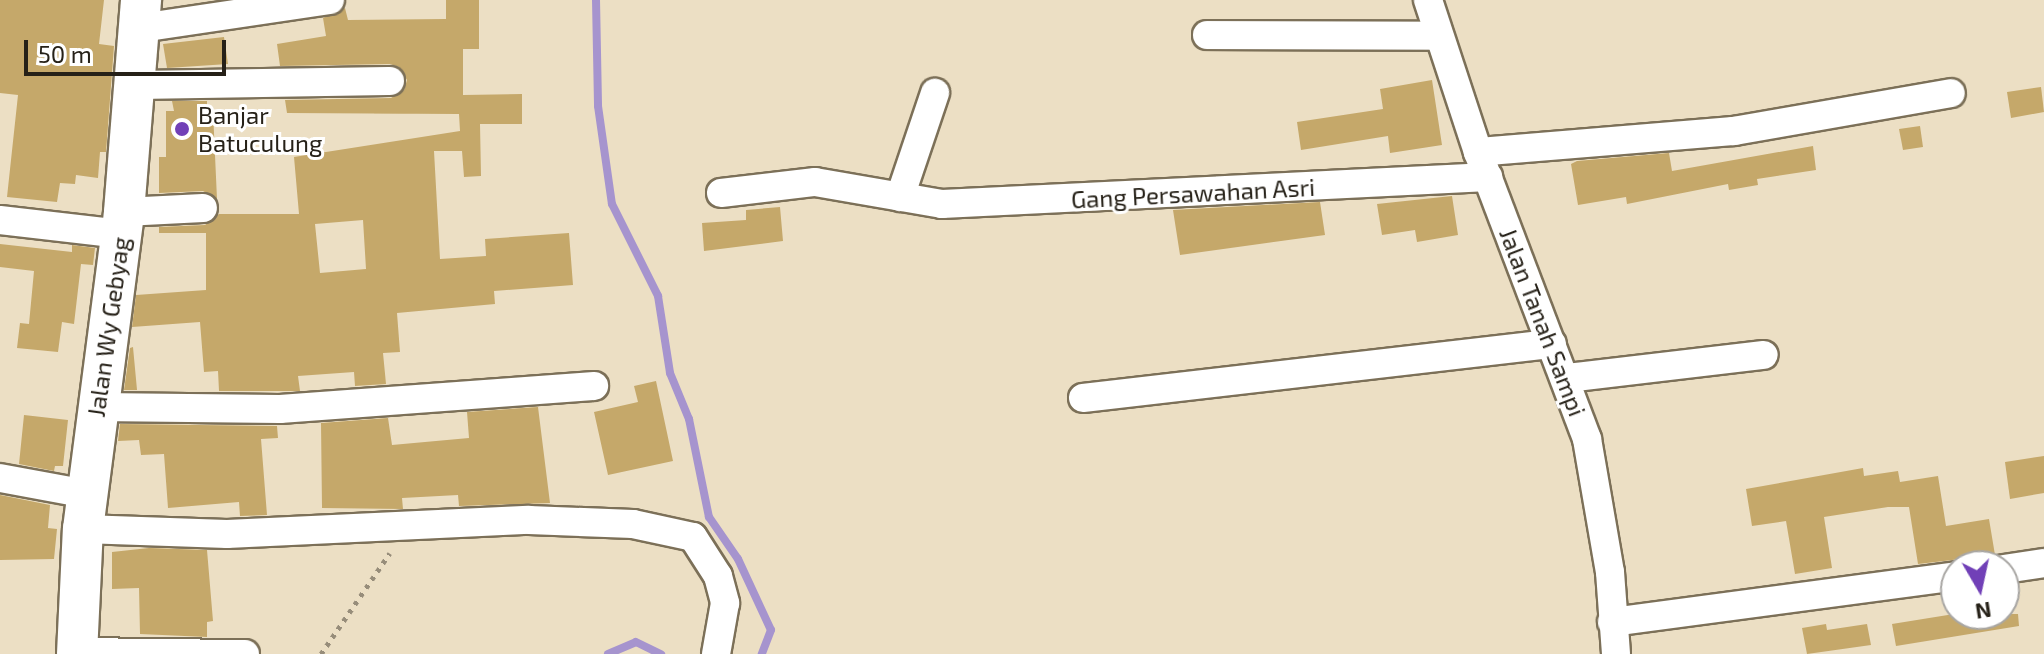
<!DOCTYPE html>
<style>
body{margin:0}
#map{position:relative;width:2044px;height:654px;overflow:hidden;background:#ecdfc4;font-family:"Exo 2",sans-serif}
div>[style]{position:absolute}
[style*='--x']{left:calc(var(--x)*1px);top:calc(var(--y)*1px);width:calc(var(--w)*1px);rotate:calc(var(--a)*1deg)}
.stream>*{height:8px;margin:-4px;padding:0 4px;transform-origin:4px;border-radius:4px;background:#a694ce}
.building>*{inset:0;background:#c5a86a}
.path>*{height:5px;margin-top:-2.5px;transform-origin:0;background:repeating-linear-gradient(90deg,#978d7a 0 4px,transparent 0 10px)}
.roads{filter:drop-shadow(2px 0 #7c7058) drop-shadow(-2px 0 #7c7058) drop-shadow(0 2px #7c7058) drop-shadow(0 -2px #7c7058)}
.street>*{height:28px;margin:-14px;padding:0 14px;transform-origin:14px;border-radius:14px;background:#fff}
.secondary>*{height:40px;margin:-20px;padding:0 20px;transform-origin:20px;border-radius:20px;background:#fff}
.dots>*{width:22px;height:22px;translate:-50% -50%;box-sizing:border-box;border:4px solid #fff;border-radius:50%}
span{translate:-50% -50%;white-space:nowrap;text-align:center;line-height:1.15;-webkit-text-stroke:6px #fff;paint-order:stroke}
.poi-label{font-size:24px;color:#262118}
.left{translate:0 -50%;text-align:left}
.street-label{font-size:24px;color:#262118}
.north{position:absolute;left:1940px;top:550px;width:80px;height:80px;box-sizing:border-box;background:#fff;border:2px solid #a8a6a3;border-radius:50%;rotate:171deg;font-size:22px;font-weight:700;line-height:32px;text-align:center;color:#262118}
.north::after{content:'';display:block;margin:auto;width:28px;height:36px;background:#7140b7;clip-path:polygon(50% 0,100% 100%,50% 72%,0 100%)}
.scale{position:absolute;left:24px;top:40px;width:202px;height:36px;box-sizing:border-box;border:4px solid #262118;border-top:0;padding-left:10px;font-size:24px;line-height:28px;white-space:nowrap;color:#262118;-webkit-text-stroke:6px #fff;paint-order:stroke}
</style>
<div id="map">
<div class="stream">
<i style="--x:596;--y:0;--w:106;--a:88.9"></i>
<i style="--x:598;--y:106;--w:99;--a:81.9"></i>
<i style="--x:612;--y:204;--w:103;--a:63.4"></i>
<i style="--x:658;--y:296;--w:78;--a:81.1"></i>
<i style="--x:670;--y:373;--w:50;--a:67.6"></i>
<i style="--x:689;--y:419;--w:100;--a:78.5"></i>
<i style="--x:709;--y:517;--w:51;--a:55.4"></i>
<i style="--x:738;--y:559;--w:78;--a:65.1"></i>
<i style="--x:771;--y:630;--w:26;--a:111"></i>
<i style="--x:608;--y:654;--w:30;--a:-23"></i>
<i style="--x:636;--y:642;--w:28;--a:26"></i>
</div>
<div class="building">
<i style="clip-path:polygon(0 0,104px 0,99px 44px,114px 46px,106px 152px,100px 152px,98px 178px,76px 175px,75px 184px,60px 183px,57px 202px,7px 197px,18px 95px,0 93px)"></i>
<i style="clip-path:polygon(evenodd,446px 0,479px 0,479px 49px,463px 49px,463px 95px,522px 94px,522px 124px,480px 124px,481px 176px,464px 177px,462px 151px,434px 151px,440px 259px,486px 256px,485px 239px,569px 233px,573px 285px,494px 291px,495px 304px,397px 313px,400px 352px,383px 353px,386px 384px,355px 386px,354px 372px,298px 376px,300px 391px,219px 391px,218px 371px,204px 372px,200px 322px,132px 327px,136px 295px,206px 290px,206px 233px,159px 233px,159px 227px,205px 225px,219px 214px,299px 214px,294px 157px,460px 131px,459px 114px,287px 113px,285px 100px,391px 98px,404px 90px,407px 80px,399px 67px,390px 64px,280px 66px,277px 44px,326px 36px,323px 18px,345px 8px,348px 20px,446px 19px,446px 0,363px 220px,366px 269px,320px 273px,315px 224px,363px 220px)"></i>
<i style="clip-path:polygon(224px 37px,228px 64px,167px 68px,163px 44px)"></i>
<i style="clip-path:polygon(1432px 80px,1442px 145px,1390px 153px,1388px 136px,1301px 150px,1297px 122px,1383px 109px,1380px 89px)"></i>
<i style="clip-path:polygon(2041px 87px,2044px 112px,2011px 118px,2007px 92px)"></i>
<i style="clip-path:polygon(172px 101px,207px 101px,207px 111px,213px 111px,217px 199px,203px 191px,159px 193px,159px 157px,166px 157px,166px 111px,174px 111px)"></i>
<i style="clip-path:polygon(1920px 126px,1923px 147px,1903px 150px,1899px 129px)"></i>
<i style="clip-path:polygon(1813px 146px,1816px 170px,1757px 179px,1758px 185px,1729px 190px,1728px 184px,1627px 204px,1626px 197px,1578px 205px,1571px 164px,1577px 161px,1669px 153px,1672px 171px)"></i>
<i style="clip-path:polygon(1452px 196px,1458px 235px,1417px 242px,1415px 230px,1382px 235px,1377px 204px)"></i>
<i style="clip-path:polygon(1320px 202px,1325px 235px,1180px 255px,1173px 210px)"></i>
<i style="clip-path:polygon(780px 207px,783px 241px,704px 251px,702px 223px,746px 220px,746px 210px)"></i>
<i style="clip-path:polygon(0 244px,72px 252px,72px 245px,95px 248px,93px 265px,81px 264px,74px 324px,62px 322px,58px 352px,17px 348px,20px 323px,29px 324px,34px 271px,0 267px)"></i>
<i style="clip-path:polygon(133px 347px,137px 390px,124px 390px,130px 348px)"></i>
<i style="clip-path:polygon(656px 381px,673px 461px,608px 475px,594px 412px,638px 402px,634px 386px)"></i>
<i style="clip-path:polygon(538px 407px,550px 503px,459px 506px,458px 495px,402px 498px,403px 509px,322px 508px,321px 423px,388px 418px,392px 445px,469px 438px,467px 412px)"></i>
<i style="clip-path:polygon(24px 415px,68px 420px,63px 466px,55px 466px,54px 471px,19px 464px)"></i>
<i style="clip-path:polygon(120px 424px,277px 426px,278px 438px,261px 439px,267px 515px,240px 516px,239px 502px,168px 508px,164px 454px,141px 455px,139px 440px,118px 441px)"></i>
<i style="clip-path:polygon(2044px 456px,2044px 493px,2010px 499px,2005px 462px)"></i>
<i style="clip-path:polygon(1863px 468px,1864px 476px,1898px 471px,1900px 482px,1938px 476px,1946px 526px,1989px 519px,1995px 555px,1918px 564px,1909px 507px,1888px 507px,1824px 517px,1832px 568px,1795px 574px,1786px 521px,1752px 526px,1746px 489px)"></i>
<i style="clip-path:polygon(0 495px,50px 505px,48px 528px,57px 529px,54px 559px,0 560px)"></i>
<i style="clip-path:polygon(149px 548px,207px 550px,213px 621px,207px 622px,207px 637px,140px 634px,139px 588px,112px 589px,112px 552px)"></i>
<i style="clip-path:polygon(1954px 614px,2018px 614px,2019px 626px,1896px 646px,1892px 624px)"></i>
<i style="clip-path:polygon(1826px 624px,1827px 630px,1867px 624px,1871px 645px,1807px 654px,1802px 628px)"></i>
</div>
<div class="path">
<i style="--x:321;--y:654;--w:122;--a:-55.7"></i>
</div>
<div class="roads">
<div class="street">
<i style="--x:1428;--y:0;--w:160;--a:71.8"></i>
<i style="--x:1478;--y:152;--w:307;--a:69.2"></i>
<i style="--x:1587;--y:439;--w:135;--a:80.2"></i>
<i style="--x:1610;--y:572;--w:82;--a:85.8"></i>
<i style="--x:140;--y:28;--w:192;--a:-8.4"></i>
<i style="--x:1207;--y:35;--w:230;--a:0.2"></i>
<i style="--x:136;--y:85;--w:254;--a:-0.9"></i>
<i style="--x:1478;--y:152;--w:257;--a:-4.7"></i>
<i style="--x:1734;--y:131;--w:220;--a:-9.9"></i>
<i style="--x:721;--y:193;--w:95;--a:-6.7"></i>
<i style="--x:815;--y:182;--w:129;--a:9.8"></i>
<i style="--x:942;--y:204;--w:547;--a:-2.83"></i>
<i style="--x:900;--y:197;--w:110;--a:-71.4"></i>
<i style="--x:124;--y:212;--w:79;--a:-2.9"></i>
<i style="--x:0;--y:220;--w:122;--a:6.6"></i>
<i style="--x:1567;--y:378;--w:198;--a:-6.7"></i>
<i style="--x:1083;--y:398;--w:472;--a:-6.6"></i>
<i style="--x:97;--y:407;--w:183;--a:0.6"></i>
<i style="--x:280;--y:409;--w:315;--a:-4.2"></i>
<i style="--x:0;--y:478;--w:88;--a:10.4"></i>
<i style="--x:83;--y:529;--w:144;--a:2"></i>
<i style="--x:227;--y:534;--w:302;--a:-2.7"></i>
<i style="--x:529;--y:520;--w:104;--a:2.2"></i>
<i style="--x:633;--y:524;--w:61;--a:12.2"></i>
<i style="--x:693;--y:537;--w:46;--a:57.3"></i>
<i style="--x:718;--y:576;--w:28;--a:75"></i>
<i style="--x:725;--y:603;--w:52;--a:100"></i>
<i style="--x:2004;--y:569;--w:40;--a:-8.5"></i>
<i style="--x:1612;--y:622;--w:347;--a:-7.6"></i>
<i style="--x:77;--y:652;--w:168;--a:0.7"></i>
</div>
<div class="secondary">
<i style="--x:77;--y:654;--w:125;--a:-87.3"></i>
<i style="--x:83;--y:529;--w:320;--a:-82.6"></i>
<i style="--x:124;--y:212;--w:213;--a:-85.4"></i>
</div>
</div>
<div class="dots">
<i style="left:182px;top:129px;background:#7140b7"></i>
</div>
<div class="poi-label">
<span class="left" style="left:198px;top:129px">Banjar<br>Batuculung</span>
</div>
<div class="street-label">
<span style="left:1193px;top:193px;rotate:-3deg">Gang Persawahan Asri</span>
<span style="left:1543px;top:322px;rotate:69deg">Jalan Tanah Sampi</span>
<span style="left:108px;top:327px;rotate:-82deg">Jalan Wy Gebyag</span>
</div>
<div class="north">N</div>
<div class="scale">50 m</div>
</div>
